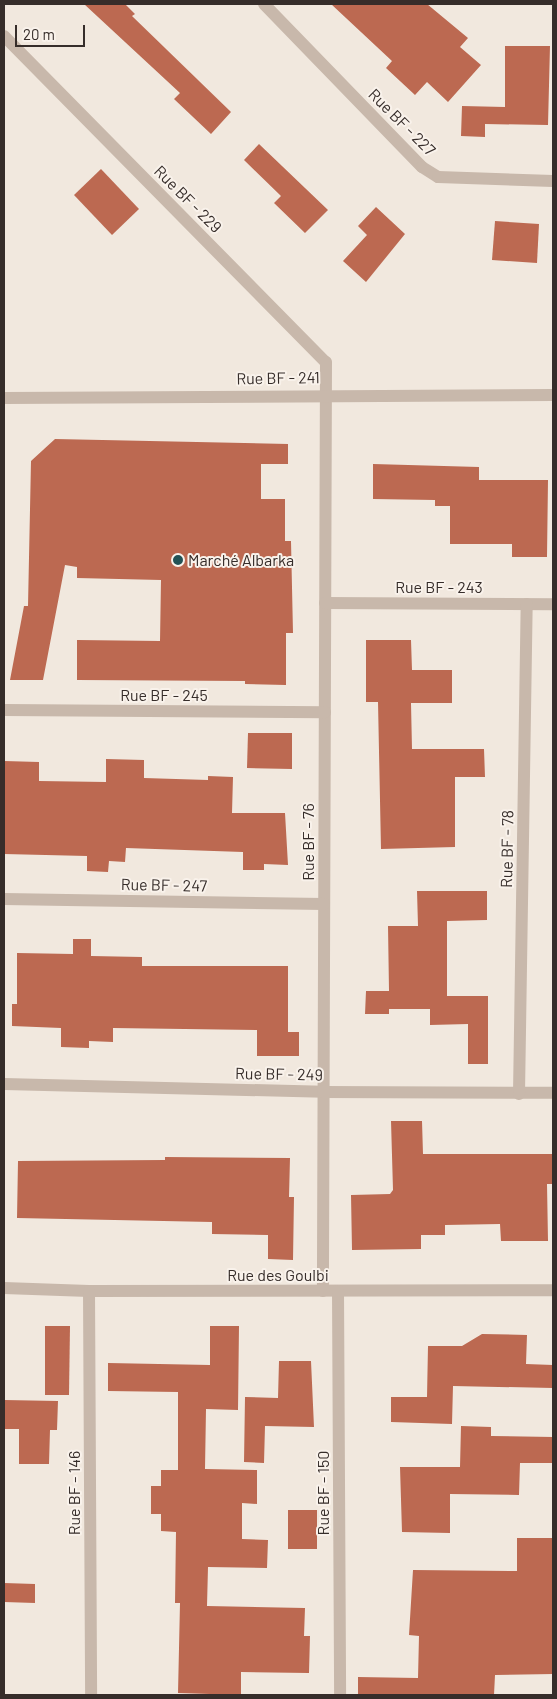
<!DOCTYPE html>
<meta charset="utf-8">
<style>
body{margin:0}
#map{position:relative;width:557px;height:1699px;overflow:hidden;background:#f1e8de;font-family:Barlow,sans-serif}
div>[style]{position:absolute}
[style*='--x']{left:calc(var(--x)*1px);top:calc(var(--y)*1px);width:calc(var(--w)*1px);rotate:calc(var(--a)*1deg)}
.building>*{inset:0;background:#bc6951}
.street>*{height:12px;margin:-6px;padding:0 6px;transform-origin:6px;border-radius:6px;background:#c8b8ab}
.dots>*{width:14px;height:14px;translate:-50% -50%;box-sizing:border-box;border:2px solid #f9f2eb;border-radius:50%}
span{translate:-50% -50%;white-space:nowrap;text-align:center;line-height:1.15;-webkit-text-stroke:4px #f9f2eb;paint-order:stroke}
.street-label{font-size:16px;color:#362d2a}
.poi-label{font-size:16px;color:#362d2a}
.left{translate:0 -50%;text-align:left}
.frame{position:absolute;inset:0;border:5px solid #362d2a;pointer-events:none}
.scale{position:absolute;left:15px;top:25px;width:70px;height:22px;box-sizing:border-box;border:2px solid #362d2a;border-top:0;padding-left:6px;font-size:15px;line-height:18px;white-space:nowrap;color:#362d2a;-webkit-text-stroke:4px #f9f2eb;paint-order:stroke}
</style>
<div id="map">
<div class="building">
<i style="clip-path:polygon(84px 4px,125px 4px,135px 14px,132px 16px,231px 112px,211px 134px,174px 99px,180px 93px)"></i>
<i style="clip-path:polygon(331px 4px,427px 4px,468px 38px,460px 47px,481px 65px,448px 102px,427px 82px,415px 95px,386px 68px,392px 61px)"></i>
<i style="clip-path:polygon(505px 46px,550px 46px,548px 125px,485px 124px,485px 137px,461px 136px,462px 106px,505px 107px)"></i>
<i style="clip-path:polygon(259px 144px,328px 210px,305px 233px,274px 203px,281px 196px,244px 160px)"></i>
<i style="clip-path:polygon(101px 169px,139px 209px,112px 235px,74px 195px)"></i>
<i style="clip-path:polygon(376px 207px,405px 234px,366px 282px,343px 261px,367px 235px,358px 226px)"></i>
<i style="clip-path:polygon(495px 221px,539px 224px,537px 263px,492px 260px)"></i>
<i style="clip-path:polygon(55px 439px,288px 444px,288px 464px,261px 464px,261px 499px,285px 499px,285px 541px,291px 541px,293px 633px,286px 633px,286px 685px,245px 684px,245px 681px,77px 680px,77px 640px,160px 641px,161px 580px,77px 578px,77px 567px,65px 565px,43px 680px,10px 680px,24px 606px,28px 606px,31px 461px)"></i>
<i style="clip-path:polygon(373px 464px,479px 467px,479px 480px,548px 480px,547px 557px,512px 557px,512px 544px,450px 544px,450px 506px,435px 506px,435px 500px,373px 499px)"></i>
<i style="clip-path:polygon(366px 640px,411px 640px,412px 670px,452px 670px,452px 703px,411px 703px,412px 749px,484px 749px,485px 777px,455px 777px,455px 847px,381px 849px,378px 702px,366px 702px)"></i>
<i style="clip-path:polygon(248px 733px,292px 733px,292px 769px,247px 768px)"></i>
<i style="clip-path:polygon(106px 759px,144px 760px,144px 778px,208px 780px,208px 776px,233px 777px,232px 813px,285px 813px,288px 865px,264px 864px,264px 870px,243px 870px,243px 852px,126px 848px,125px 862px,109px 861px,108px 872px,87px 871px,87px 856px,4px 854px,4px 761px,39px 762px,39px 781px,106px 782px)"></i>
<i style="clip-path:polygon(417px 891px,487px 891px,487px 920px,447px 921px,447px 996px,488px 996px,488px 1064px,468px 1064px,468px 1024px,430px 1025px,430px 1009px,389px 1009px,389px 1014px,365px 1014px,366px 991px,389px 991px,388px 926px,418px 926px)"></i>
<i style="clip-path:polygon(73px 939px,91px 939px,91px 956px,142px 957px,142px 966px,288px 966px,288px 1032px,299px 1032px,299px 1056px,257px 1056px,257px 1030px,113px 1028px,113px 1042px,89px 1041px,89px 1048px,61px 1047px,61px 1028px,12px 1026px,12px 1004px,17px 1004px,17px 953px,73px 954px)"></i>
<i style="clip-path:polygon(391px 1121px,422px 1121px,423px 1154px,553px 1154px,553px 1184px,547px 1184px,548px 1241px,501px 1241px,500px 1224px,445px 1225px,445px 1235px,421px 1235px,421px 1249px,352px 1250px,351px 1195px,390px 1194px,393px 1190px)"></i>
<i style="clip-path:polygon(165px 1157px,290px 1158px,289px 1197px,294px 1197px,293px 1260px,268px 1259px,268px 1235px,212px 1234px,212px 1222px,17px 1218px,18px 1161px,165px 1160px)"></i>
<i style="clip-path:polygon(45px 1326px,70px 1326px,69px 1395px,45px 1395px)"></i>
<i style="clip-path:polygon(210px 1326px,239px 1326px,238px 1410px,206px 1409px,205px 1469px,257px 1470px,257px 1504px,242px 1503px,242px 1539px,268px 1540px,267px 1568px,208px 1567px,207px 1606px,305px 1608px,304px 1636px,310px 1636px,309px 1673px,241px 1672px,241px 1695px,178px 1693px,180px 1603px,175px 1603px,176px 1532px,161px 1531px,161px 1514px,151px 1514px,151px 1486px,161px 1486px,161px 1470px,178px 1470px,178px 1392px,108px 1391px,108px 1363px,210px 1365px)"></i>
<i style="clip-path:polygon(482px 1334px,527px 1335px,526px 1364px,553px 1365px,553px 1388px,453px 1386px,452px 1424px,391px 1422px,391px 1397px,427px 1397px,428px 1346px,462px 1346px)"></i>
<i style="clip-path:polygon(279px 1361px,311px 1361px,314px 1427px,265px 1426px,264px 1463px,244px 1462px,245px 1397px,278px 1398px)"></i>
<i style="clip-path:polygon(4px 1400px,58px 1401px,57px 1430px,50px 1430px,49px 1464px,19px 1464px,19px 1429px,4px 1429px)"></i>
<i style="clip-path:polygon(461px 1426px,491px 1427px,491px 1436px,553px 1437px,553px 1463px,520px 1463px,519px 1495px,450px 1494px,450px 1533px,402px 1532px,400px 1467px,460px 1467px)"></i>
<i style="clip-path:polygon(288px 1510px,317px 1510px,317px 1549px,288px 1549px)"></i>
<i style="clip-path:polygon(517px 1538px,553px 1538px,553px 1674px,495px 1675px,494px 1695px,358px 1695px,358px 1677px,418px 1678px,419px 1636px,409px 1635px,413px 1570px,517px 1571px)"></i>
<i style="clip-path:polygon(4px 1583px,35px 1584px,35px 1603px,4px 1602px)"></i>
</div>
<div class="street">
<i style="--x:264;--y:4;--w:227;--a:45.9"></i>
<i style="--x:422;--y:167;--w:19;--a:32"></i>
<i style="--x:438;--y:177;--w:115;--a:2"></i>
<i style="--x:4;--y:36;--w:458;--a:45.4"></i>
<i style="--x:326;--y:362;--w:929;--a:90.19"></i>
<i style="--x:4;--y:398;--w:549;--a:-0.31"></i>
<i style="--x:325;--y:603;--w:228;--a:0.3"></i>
<i style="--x:4;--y:710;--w:321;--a:0.4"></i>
<i style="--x:4;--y:899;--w:320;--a:0.9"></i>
<i style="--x:4;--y:1084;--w:319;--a:1.4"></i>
<i style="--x:323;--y:1092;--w:230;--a:0.2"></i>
<i style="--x:519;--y:1094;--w:490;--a:-89.1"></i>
<i style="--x:4;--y:1288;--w:85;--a:2"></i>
<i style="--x:89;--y:1291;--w:464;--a:-0.1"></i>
<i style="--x:89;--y:1291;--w:404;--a:89.7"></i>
<i style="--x:338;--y:1291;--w:404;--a:89.7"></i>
</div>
<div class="dots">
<i style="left:178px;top:560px;background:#225255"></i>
</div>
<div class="street-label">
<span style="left:402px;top:122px;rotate:45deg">Rue BF - 227</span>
<span style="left:188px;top:199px;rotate:45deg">Rue BF - 229</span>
<span style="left:278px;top:378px;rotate:-1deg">Rue BF - 241</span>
<span style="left:439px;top:587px">Rue BF - 243</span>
<span style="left:164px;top:695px">Rue BF - 245</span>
<span style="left:308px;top:842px;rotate:-90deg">Rue BF - 76</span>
<span style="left:507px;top:849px;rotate:-89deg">Rue BF - 78</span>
<span style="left:164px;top:885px;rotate:1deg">Rue BF - 247</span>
<span style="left:279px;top:1074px;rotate:1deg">Rue BF - 249</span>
<span style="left:278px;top:1275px">Rue des Goulbi</span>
<span style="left:74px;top:1493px;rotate:-90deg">Rue BF - 146</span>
<span style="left:323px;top:1493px;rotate:-90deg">Rue BF - 150</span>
</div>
<div class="poi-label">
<span class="left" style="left:188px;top:560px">Marché Albarka</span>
</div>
<div class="frame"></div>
<div class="scale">20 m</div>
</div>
